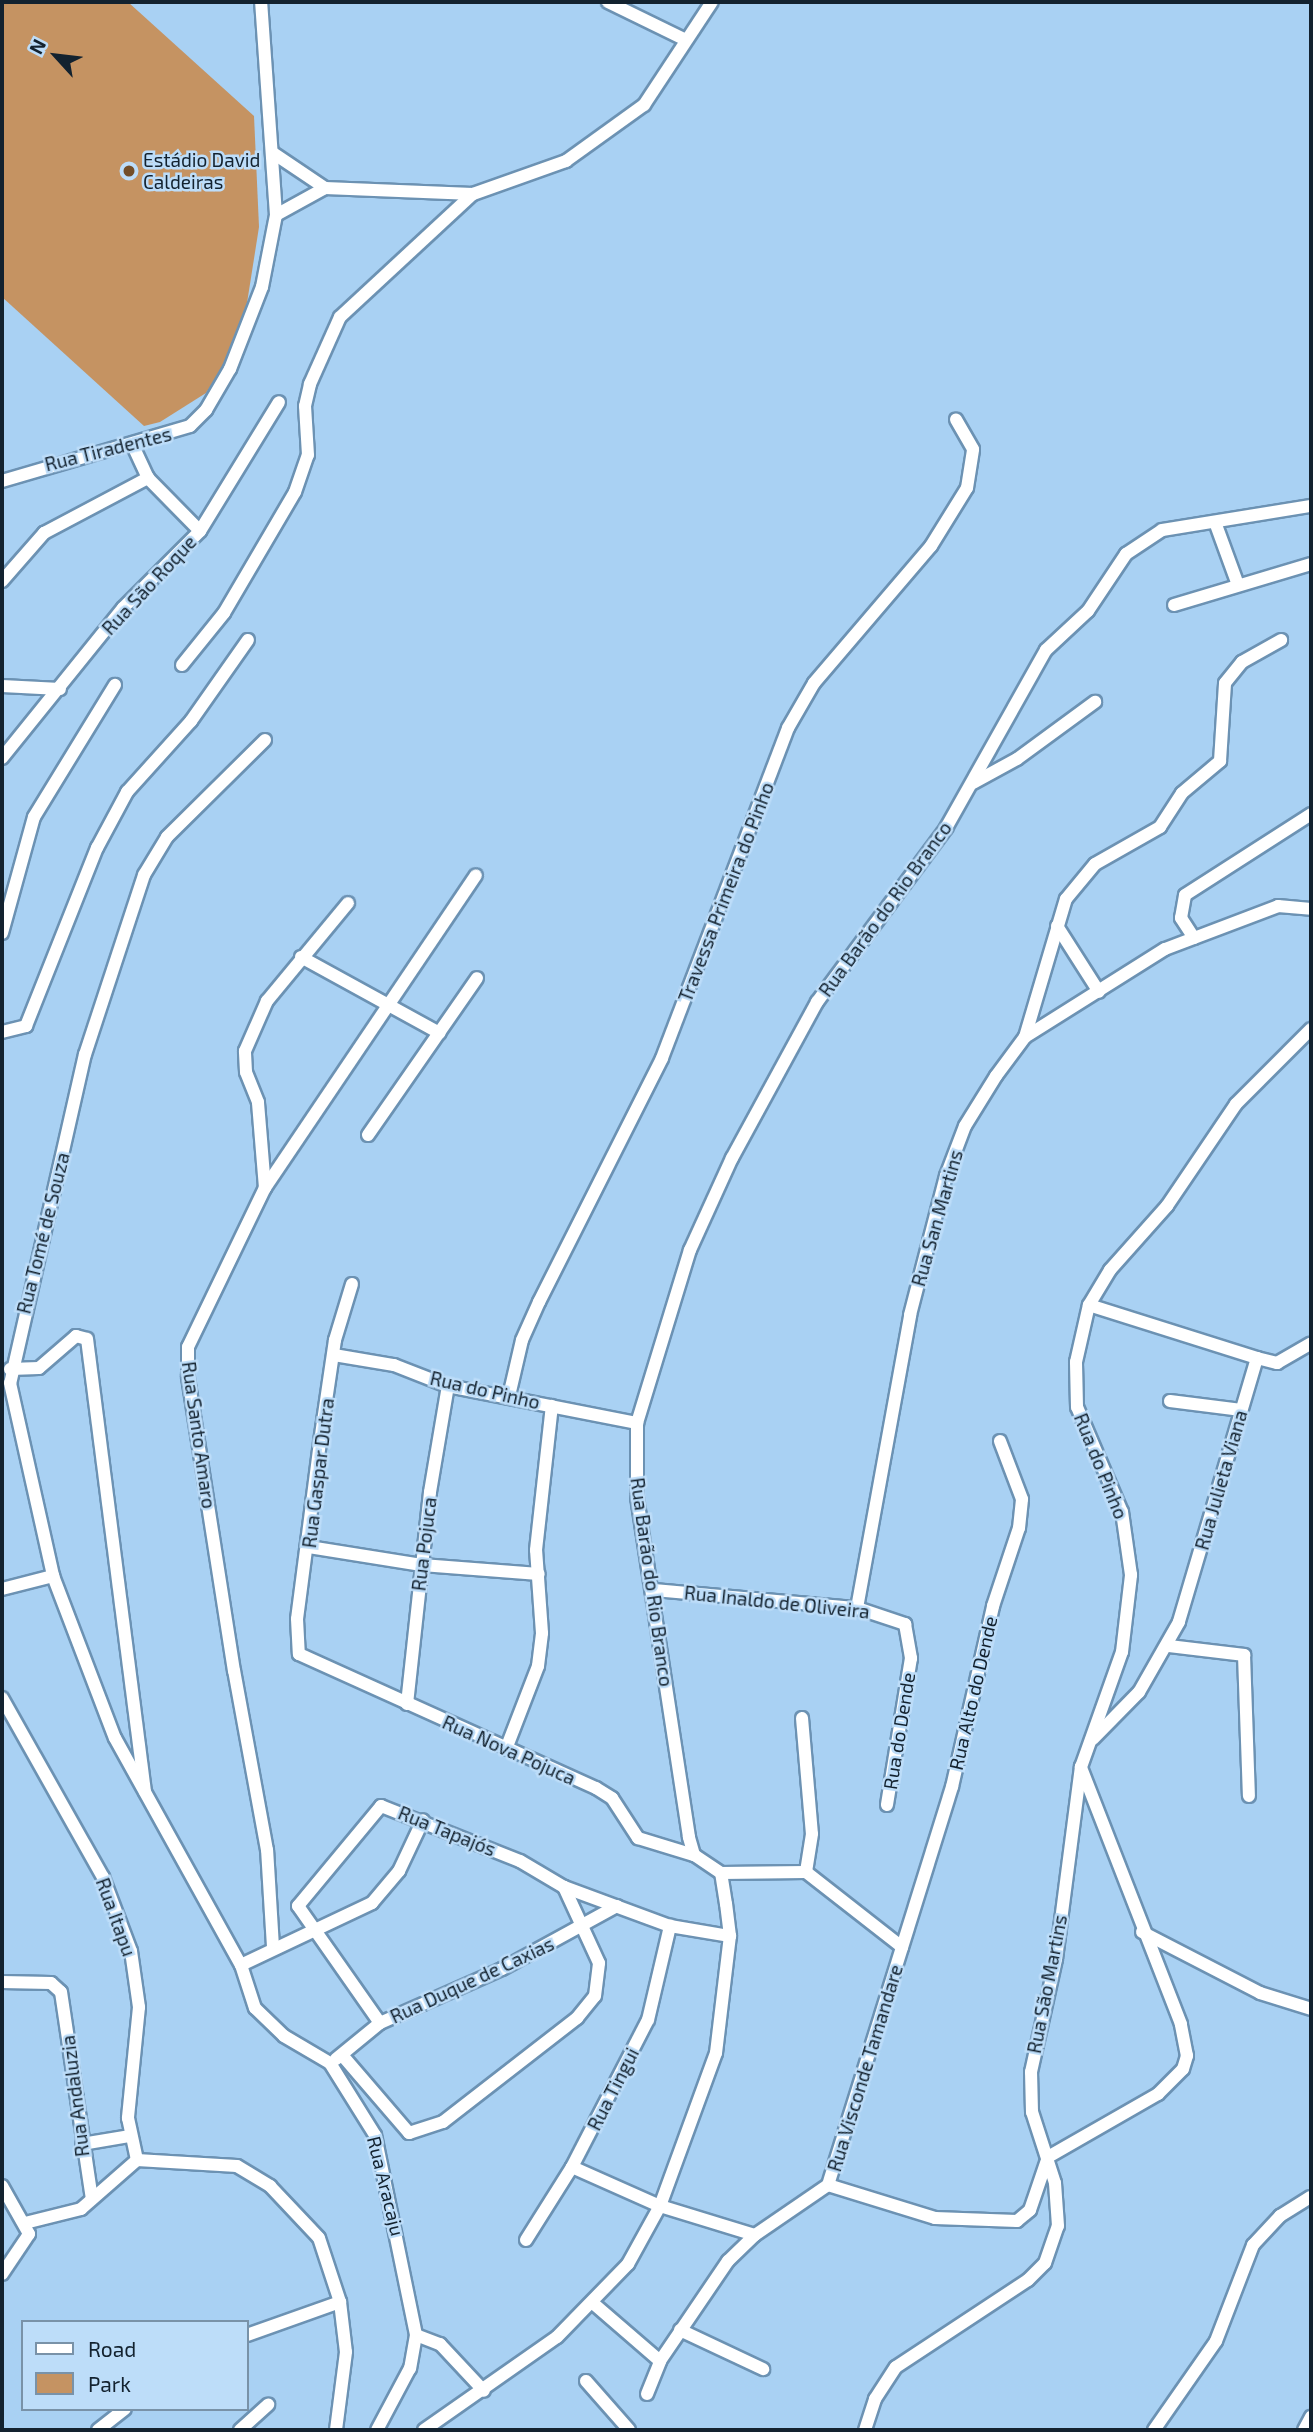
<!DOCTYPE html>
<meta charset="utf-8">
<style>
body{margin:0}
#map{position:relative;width:1313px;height:2432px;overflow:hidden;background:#a9d1f3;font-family:"Exo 2",sans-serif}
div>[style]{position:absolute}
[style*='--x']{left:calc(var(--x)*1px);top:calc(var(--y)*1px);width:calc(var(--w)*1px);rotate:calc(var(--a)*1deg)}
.green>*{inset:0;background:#c59362}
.roads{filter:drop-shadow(2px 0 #6c92b3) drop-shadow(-2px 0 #6c92b3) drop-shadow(0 2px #6c92b3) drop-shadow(0 -2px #6c92b3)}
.minor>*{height:12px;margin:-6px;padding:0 6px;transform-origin:6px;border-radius:6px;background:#fff}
.dots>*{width:19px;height:19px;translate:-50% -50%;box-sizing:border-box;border:4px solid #bdddf9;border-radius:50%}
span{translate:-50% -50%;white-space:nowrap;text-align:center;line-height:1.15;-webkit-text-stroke:5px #bdddf9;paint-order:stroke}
.poi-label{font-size:19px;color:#13222f}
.left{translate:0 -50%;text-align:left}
.street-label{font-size:19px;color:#13222f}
.frame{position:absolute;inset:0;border:4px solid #13222f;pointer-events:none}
.legend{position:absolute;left:21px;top:2320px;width:228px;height:91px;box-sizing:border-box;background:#bdddf9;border:2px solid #7992a8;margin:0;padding:9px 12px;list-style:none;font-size:21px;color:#13222f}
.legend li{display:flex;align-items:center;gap:14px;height:35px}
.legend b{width:35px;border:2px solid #7992a8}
.north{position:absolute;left:21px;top:21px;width:70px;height:70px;-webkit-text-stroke:5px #bdddf9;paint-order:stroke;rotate:297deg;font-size:19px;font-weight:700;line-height:28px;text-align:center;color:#13222f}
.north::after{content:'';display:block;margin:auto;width:24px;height:32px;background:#13222f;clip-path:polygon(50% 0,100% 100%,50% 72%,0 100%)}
</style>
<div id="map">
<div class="green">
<i style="clip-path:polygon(2px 2px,128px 2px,254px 116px,259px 227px,247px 303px,223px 367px,206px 393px,160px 422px,144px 426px,2px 297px)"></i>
</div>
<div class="roads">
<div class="minor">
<i style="--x:608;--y:2;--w:85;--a:26"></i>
<i style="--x:273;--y:153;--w:63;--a:33.9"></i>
<i style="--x:276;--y:215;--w:56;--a:-28.9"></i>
<i style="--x:325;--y:188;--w:148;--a:2.3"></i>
<i style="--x:473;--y:194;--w:99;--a:-19.5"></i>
<i style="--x:566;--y:161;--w:96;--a:-35.7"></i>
<i style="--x:644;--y:105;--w:123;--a:-56.6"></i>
<i style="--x:2;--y:481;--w:196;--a:-16.3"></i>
<i style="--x:190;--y:426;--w:23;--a:-45"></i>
<i style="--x:206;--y:410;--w:48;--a:-59.7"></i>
<i style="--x:230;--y:369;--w:88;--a:-68.7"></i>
<i style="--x:262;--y:287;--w:73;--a:-79"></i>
<i style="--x:276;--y:215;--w:214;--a:-94"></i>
<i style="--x:1215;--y:522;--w:64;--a:69.9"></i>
<i style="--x:200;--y:531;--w:151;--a:-58.5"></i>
<i style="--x:2;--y:581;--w:64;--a:-48.8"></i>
<i style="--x:44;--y:533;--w:118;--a:-27.9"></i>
<i style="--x:1174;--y:605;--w:143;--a:-16.7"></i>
<i style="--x:182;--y:665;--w:67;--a:-51.1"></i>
<i style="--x:224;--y:613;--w:140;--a:-59.6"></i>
<i style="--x:295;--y:492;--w:39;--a:-71"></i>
<i style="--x:308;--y:455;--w:49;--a:-93.5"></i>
<i style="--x:305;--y:406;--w:23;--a:-77"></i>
<i style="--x:310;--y:384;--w:73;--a:-65.9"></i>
<i style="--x:340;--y:317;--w:181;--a:-42.8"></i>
<i style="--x:2;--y:686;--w:58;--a:3"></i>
<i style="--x:265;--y:740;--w:138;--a:135.3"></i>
<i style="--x:167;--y:837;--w:44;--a:121.2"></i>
<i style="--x:144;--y:875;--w:188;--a:108.2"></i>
<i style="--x:85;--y:1054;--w:337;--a:102.8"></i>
<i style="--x:10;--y:1383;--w:198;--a:77.4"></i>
<i style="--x:53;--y:1576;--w:173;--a:69.1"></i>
<i style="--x:115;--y:1738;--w:260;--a:61"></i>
<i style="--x:241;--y:1965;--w:45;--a:72"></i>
<i style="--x:255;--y:2008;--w:40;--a:44"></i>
<i style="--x:284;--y:2036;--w:53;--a:30.4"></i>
<i style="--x:330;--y:2063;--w:85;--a:58"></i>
<i style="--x:375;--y:2135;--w:204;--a:78.4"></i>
<i style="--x:416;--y:2335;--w:34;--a:100"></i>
<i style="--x:410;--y:2368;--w:70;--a:118"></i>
<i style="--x:2;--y:758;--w:193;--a:-51.1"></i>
<i style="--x:123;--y:608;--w:109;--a:-45"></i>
<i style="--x:200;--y:531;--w:74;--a:-134.5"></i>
<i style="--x:148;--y:478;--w:35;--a:-115"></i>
<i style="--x:973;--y:783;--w:50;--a:-28.6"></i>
<i style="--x:1017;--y:759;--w:97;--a:-36.2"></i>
<i style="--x:1057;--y:926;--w:78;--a:57.5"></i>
<i style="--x:2;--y:933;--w:120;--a:-74.6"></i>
<i style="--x:34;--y:817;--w:155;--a:-58.5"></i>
<i style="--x:1194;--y:938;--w:24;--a:-123"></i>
<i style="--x:1181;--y:918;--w:23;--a:-80"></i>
<i style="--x:1185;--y:895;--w:150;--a:-32.7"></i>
<i style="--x:301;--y:957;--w:158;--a:28.8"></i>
<i style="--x:2;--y:1032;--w:25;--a:-14"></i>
<i style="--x:26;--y:1026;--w:192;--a:-68.3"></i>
<i style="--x:97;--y:848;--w:64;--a:-61.8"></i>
<i style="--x:127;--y:792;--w:96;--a:-48"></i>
<i style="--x:191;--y:721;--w:99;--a:-54.9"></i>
<i style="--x:1025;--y:1037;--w:144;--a:-73.5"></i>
<i style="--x:1066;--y:899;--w:45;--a:-50.4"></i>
<i style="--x:1095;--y:864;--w:75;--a:-29.6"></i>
<i style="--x:1160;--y:827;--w:40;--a:-57.1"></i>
<i style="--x:1182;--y:793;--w:50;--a:-40.1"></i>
<i style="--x:1220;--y:761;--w:78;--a:-86.3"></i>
<i style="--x:1225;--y:683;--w:27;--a:-51"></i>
<i style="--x:1242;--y:662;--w:45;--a:-29.4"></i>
<i style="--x:368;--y:1135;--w:191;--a:-55.2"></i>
<i style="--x:265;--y:1188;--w:86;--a:-94.7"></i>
<i style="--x:258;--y:1102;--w:32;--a:-112"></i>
<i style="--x:246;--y:1072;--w:21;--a:-93"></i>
<i style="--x:245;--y:1051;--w:55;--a:-66.3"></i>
<i style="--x:267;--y:1001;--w:127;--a:-50.4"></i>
<i style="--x:352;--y:1284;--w:59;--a:106.9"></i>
<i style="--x:335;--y:1340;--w:103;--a:98.4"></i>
<i style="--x:320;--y:1442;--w:178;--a:97.4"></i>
<i style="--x:297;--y:1619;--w:35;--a:87"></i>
<i style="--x:299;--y:1654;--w:326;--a:24.3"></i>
<i style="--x:596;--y:1788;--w:19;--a:32"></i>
<i style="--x:612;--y:1798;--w:48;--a:57"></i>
<i style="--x:638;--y:1838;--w:59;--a:16.9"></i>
<i style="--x:1089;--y:1305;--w:176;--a:17.5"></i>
<i style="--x:1257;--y:1358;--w:275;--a:106.5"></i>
<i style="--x:1179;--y:1622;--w:81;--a:119.7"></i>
<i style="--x:1139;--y:1692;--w:66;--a:134.4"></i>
<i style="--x:334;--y:1355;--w:61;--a:9.5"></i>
<i style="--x:394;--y:1365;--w:58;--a:21.3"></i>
<i style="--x:448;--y:1386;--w:193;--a:11.1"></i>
<i style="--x:1257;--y:1358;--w:21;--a:14"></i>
<i style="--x:1277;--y:1363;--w:39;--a:-30"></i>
<i style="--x:10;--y:1369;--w:29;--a:-2"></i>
<i style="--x:39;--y:1368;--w:49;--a:-40.9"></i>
<i style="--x:76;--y:1336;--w:11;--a:15"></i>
<i style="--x:87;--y:1339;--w:456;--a:82.7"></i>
<i style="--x:509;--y:1396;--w:57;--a:-76.9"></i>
<i style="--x:522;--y:1340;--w:42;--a:-65.9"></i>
<i style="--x:539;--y:1302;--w:273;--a:-63.2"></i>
<i style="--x:662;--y:1058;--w:353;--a:-69.1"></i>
<i style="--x:788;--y:728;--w:52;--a:-60"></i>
<i style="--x:814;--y:683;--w:180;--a:-49.5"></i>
<i style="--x:931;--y:546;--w:68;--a:-58.2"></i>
<i style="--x:967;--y:488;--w:39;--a:-81"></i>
<i style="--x:973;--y:449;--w:34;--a:-120"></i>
<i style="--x:1170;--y:1401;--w:72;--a:7.2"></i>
<i style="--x:309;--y:1547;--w:114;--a:9.1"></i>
<i style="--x:422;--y:1565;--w:117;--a:4.4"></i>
<i style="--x:2;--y:1589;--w:53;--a:-14.3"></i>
<i style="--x:654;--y:1590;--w:204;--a:5.1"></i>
<i style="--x:857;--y:1608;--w:51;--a:18.4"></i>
<i style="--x:905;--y:1624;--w:35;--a:80"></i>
<i style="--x:911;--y:1658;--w:149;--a:99.3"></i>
<i style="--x:857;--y:1608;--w:298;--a:-79.7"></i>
<i style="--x:910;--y:1315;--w:144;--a:-75.5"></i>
<i style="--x:946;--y:1176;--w:53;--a:-69.2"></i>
<i style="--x:965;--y:1126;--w:59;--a:-58.2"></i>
<i style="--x:996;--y:1076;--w:49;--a:-53.4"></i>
<i style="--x:1025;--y:1037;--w:165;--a:-32.2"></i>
<i style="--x:1165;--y:949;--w:121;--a:-20.8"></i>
<i style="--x:1278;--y:906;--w:33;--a:5"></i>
<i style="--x:1169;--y:1646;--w:76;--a:6.8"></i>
<i style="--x:1244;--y:1655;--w:141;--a:88"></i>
<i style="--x:2;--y:1698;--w:206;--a:60.6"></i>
<i style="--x:103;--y:1877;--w:79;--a:69.3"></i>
<i style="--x:131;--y:1951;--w:57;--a:81.9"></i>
<i style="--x:139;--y:2007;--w:112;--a:95.7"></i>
<i style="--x:128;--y:2118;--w:43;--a:77.9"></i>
<i style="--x:407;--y:1704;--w:213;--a:-83.8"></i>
<i style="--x:430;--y:1492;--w:108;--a:-80.4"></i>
<i style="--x:802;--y:1718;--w:116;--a:85.1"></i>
<i style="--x:812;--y:1834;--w:38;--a:99"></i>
<i style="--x:506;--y:1749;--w:89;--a:-68.9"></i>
<i style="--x:538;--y:1666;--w:33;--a:-83"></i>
<i style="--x:542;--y:1633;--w:83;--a:-94.1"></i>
<i style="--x:536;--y:1550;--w:145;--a:-83.7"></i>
<i style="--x:721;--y:1873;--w:85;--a:-0.7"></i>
<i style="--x:806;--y:1872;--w:122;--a:38"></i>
<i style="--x:1142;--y:1932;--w:133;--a:27.3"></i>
<i style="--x:1260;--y:1993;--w:53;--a:17.4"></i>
<i style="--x:273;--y:1947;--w:97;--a:-93.5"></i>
<i style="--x:267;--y:1850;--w:182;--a:-100.4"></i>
<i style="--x:234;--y:1671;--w:299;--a:-98.9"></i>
<i style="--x:188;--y:1376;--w:29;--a:-90"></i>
<i style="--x:188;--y:1347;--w:177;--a:-64.2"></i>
<i style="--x:265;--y:1188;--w:377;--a:-56"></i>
<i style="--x:241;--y:1965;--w:145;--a:-25.3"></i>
<i style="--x:372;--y:1903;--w:42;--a:-49.8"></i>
<i style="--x:399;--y:1871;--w:56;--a:-64.8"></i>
<i style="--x:2;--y:1982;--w:49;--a:1.2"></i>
<i style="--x:51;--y:1983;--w:13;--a:42"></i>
<i style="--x:61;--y:1992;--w:209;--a:81.5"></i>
<i style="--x:380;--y:2023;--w:143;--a:-125"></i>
<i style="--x:298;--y:1906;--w:130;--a:-50.3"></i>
<i style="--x:381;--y:1806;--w:149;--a:21.6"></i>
<i style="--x:520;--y:1861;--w:51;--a:30.6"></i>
<i style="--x:564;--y:1887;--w:113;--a:20.2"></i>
<i style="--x:670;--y:1926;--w:61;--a:9.5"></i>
<i style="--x:342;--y:2055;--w:103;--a:49.3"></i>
<i style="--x:409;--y:2133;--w:36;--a:-18"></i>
<i style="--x:443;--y:2122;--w:170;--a:-37.8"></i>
<i style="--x:577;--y:2018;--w:28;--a:-51"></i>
<i style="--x:595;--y:1996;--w:33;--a:-83"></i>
<i style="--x:599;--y:1963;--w:84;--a:-114.7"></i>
<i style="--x:336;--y:2059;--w:57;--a:-39.3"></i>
<i style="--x:380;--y:2023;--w:133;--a:-23.9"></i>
<i style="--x:502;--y:1969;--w:131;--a:-28.7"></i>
<i style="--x:82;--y:2144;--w:49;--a:-9.5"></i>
<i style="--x:137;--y:2160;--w:100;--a:3.4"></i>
<i style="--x:237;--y:2166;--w:39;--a:31"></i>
<i style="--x:270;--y:2186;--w:71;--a:46.7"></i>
<i style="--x:319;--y:2238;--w:67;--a:71.8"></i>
<i style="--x:340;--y:2302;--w:50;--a:83.2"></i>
<i style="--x:346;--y:2352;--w:79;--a:97.3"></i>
<i style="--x:572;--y:2167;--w:96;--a:23.9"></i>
<i style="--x:660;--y:2206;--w:99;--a:17"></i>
<i style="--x:828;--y:2185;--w:112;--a:17.1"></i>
<i style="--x:935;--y:2218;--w:82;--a:2.1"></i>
<i style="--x:1017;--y:2221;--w:17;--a:-40"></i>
<i style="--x:1030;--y:2210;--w:56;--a:-71.2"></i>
<i style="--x:1048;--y:2157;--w:127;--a:-29.8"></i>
<i style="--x:1158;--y:2094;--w:35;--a:-45"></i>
<i style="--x:1183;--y:2069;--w:14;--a:-73"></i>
<i style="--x:1187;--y:2056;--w:33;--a:-101"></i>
<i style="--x:1181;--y:2024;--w:276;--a:-111.3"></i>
<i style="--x:2;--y:2186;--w:55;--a:60.6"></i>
<i style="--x:29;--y:2234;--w:48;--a:124"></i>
<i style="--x:25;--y:2223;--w:58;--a:-14"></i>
<i style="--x:81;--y:2209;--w:74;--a:-41.2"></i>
<i style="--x:526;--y:2240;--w:86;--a:-57.8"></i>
<i style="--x:572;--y:2167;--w:165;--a:-62.7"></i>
<i style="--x:648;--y:2020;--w:97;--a:-76.8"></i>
<i style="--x:594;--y:2304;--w:87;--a:40.8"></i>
<i style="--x:680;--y:2330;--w:92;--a:25.2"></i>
<i style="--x:247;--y:2335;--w:99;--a:-19.5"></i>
<i style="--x:416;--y:2335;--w:26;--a:21"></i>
<i style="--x:440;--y:2344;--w:64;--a:46.9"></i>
<i style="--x:586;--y:2381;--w:65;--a:48.7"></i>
<i style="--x:647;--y:2394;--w:35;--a:-68"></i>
<i style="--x:660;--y:2361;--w:121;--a:-55.8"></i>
<i style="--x:728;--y:2261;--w:37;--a:-44"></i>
<i style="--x:755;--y:2235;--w:88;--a:-34.4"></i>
<i style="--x:828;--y:2185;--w:417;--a:-72.7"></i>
<i style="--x:952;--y:1787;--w:186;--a:-77.2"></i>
<i style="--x:993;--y:1606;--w:82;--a:-71.6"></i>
<i style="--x:1019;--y:1528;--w:29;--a:-84"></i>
<i style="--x:1022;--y:1499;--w:62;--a:-110.8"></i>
<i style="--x:98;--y:2430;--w:34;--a:-38"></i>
<i style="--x:240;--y:2430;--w:38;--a:-42"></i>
<i style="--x:424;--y:2430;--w:162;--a:-35"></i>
<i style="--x:557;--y:2337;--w:102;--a:-45.8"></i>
<i style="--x:628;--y:2264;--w:66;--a:-61.1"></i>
<i style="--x:660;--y:2206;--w:163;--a:-69.9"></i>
<i style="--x:716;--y:2053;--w:118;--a:-83.2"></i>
<i style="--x:730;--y:1936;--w:32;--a:-97"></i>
<i style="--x:726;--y:1904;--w:31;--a:-99"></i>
<i style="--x:721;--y:1873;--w:32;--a:-146"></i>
<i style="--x:694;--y:1855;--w:19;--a:-106"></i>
<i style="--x:689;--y:1837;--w:343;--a:-98.7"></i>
<i style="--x:637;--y:1498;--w:75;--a:-90"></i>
<i style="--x:637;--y:1423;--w:181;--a:-73"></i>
<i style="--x:690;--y:1250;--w:101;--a:-65.5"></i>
<i style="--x:732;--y:1158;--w:178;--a:-61.4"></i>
<i style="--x:817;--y:1002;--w:217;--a:-53.4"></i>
<i style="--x:946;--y:828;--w:204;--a:-60.7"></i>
<i style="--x:1046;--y:650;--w:57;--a:-42.9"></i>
<i style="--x:1088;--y:611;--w:69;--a:-56.3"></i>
<i style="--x:1126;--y:554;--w:43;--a:-33.7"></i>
<i style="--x:1162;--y:530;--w:151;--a:-9.2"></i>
<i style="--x:865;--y:2430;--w:33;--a:-72"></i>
<i style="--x:875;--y:2399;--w:38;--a:-57"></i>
<i style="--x:896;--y:2367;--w:158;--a:-33.4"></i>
<i style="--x:1028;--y:2280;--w:24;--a:-45"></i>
<i style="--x:1045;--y:2263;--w:39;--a:-71"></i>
<i style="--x:1058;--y:2226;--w:43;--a:-94"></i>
<i style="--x:1055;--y:2183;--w:75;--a:-107.9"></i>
<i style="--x:1032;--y:2112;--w:40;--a:-91.4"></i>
<i style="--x:1031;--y:2072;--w:116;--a:-77.5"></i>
<i style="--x:1056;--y:1959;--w:194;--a:-82.6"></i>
<i style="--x:1081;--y:1767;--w:122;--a:-70.4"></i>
<i style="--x:1122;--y:1652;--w:78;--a:-83.3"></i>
<i style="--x:1131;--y:1575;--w:64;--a:-98.1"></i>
<i style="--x:1122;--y:1512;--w:114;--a:-113.2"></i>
<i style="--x:1077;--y:1407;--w:45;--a:-91.3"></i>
<i style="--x:1076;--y:1362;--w:58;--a:-77.2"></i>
<i style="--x:1089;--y:1305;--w:41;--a:-59"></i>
<i style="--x:1110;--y:1270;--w:86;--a:-48.3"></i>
<i style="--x:1167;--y:1206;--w:123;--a:-55.9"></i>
<i style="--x:1236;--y:1104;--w:106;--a:-45"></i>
<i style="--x:1154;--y:2430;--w:108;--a:-55.1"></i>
<i style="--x:1216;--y:2341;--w:103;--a:-68.9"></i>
<i style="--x:1253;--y:2245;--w:40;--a:-47"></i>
<i style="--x:1280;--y:2216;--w:36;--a:-32"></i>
<i style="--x:1304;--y:2430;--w:15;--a:-62"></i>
</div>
</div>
<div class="dots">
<i style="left:129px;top:171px;background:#734e29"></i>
</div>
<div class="poi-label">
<span class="left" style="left:143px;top:171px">Estádio David<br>Caldeiras</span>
</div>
<div class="street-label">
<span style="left:108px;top:449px;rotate:-14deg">Rua Tiradentes</span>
<span style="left:149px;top:585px;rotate:-47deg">Rua São Roque</span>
<span style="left:726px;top:892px;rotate:-69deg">Travessa Primeira do Pinho</span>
<span style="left:885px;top:909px;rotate:-54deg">Rua Barão do Rio Branco</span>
<span style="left:937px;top:1218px;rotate:-74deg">Rua San Martins</span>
<span style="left:43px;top:1233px;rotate:-76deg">Rua Tomé de Souza</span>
<span style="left:485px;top:1390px;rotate:13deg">Rua do Pinho</span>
<span style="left:199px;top:1435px;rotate:82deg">Rua Santo Amaro</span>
<span style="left:1101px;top:1466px;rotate:68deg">Rua do Pinho</span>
<span style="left:318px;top:1473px;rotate:-83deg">Rua Gaspar Dutra</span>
<span style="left:1221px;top:1480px;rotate:-74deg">Rua Julieta Viana</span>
<span style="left:424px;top:1544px;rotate:-83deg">Rua Pojuca</span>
<span style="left:652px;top:1582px;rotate:82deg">Rua Barão do Rio Branco</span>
<span style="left:777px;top:1602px;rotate:6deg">Rua Inaldo de Oliveira</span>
<span style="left:973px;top:1693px;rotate:-77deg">Rua Alto do Dende</span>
<span style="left:899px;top:1731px;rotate:-81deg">Rua do Dende</span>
<span style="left:509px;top:1750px;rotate:24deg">Rua Nova Pojuca</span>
<span style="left:447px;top:1831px;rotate:22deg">Rua Tapajós</span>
<span style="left:116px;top:1917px;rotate:70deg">Rua Itapu</span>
<span style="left:472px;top:1980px;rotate:-25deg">Rua Duque de Caxias</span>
<span style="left:1047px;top:1984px;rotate:-79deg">Rua São Martins</span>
<span style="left:865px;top:2068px;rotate:-73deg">Rua Visconde Tamandare</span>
<span style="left:613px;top:2089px;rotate:-63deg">Rua Tingui</span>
<span style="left:75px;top:2096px;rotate:-97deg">Rua Andaluzia</span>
<span style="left:386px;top:2186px;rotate:76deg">Rua Aracaju</span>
</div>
<div class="frame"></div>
<ul class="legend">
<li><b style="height:9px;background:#fff"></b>Road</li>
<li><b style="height:19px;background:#c59362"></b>Park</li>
</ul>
<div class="north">N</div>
</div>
